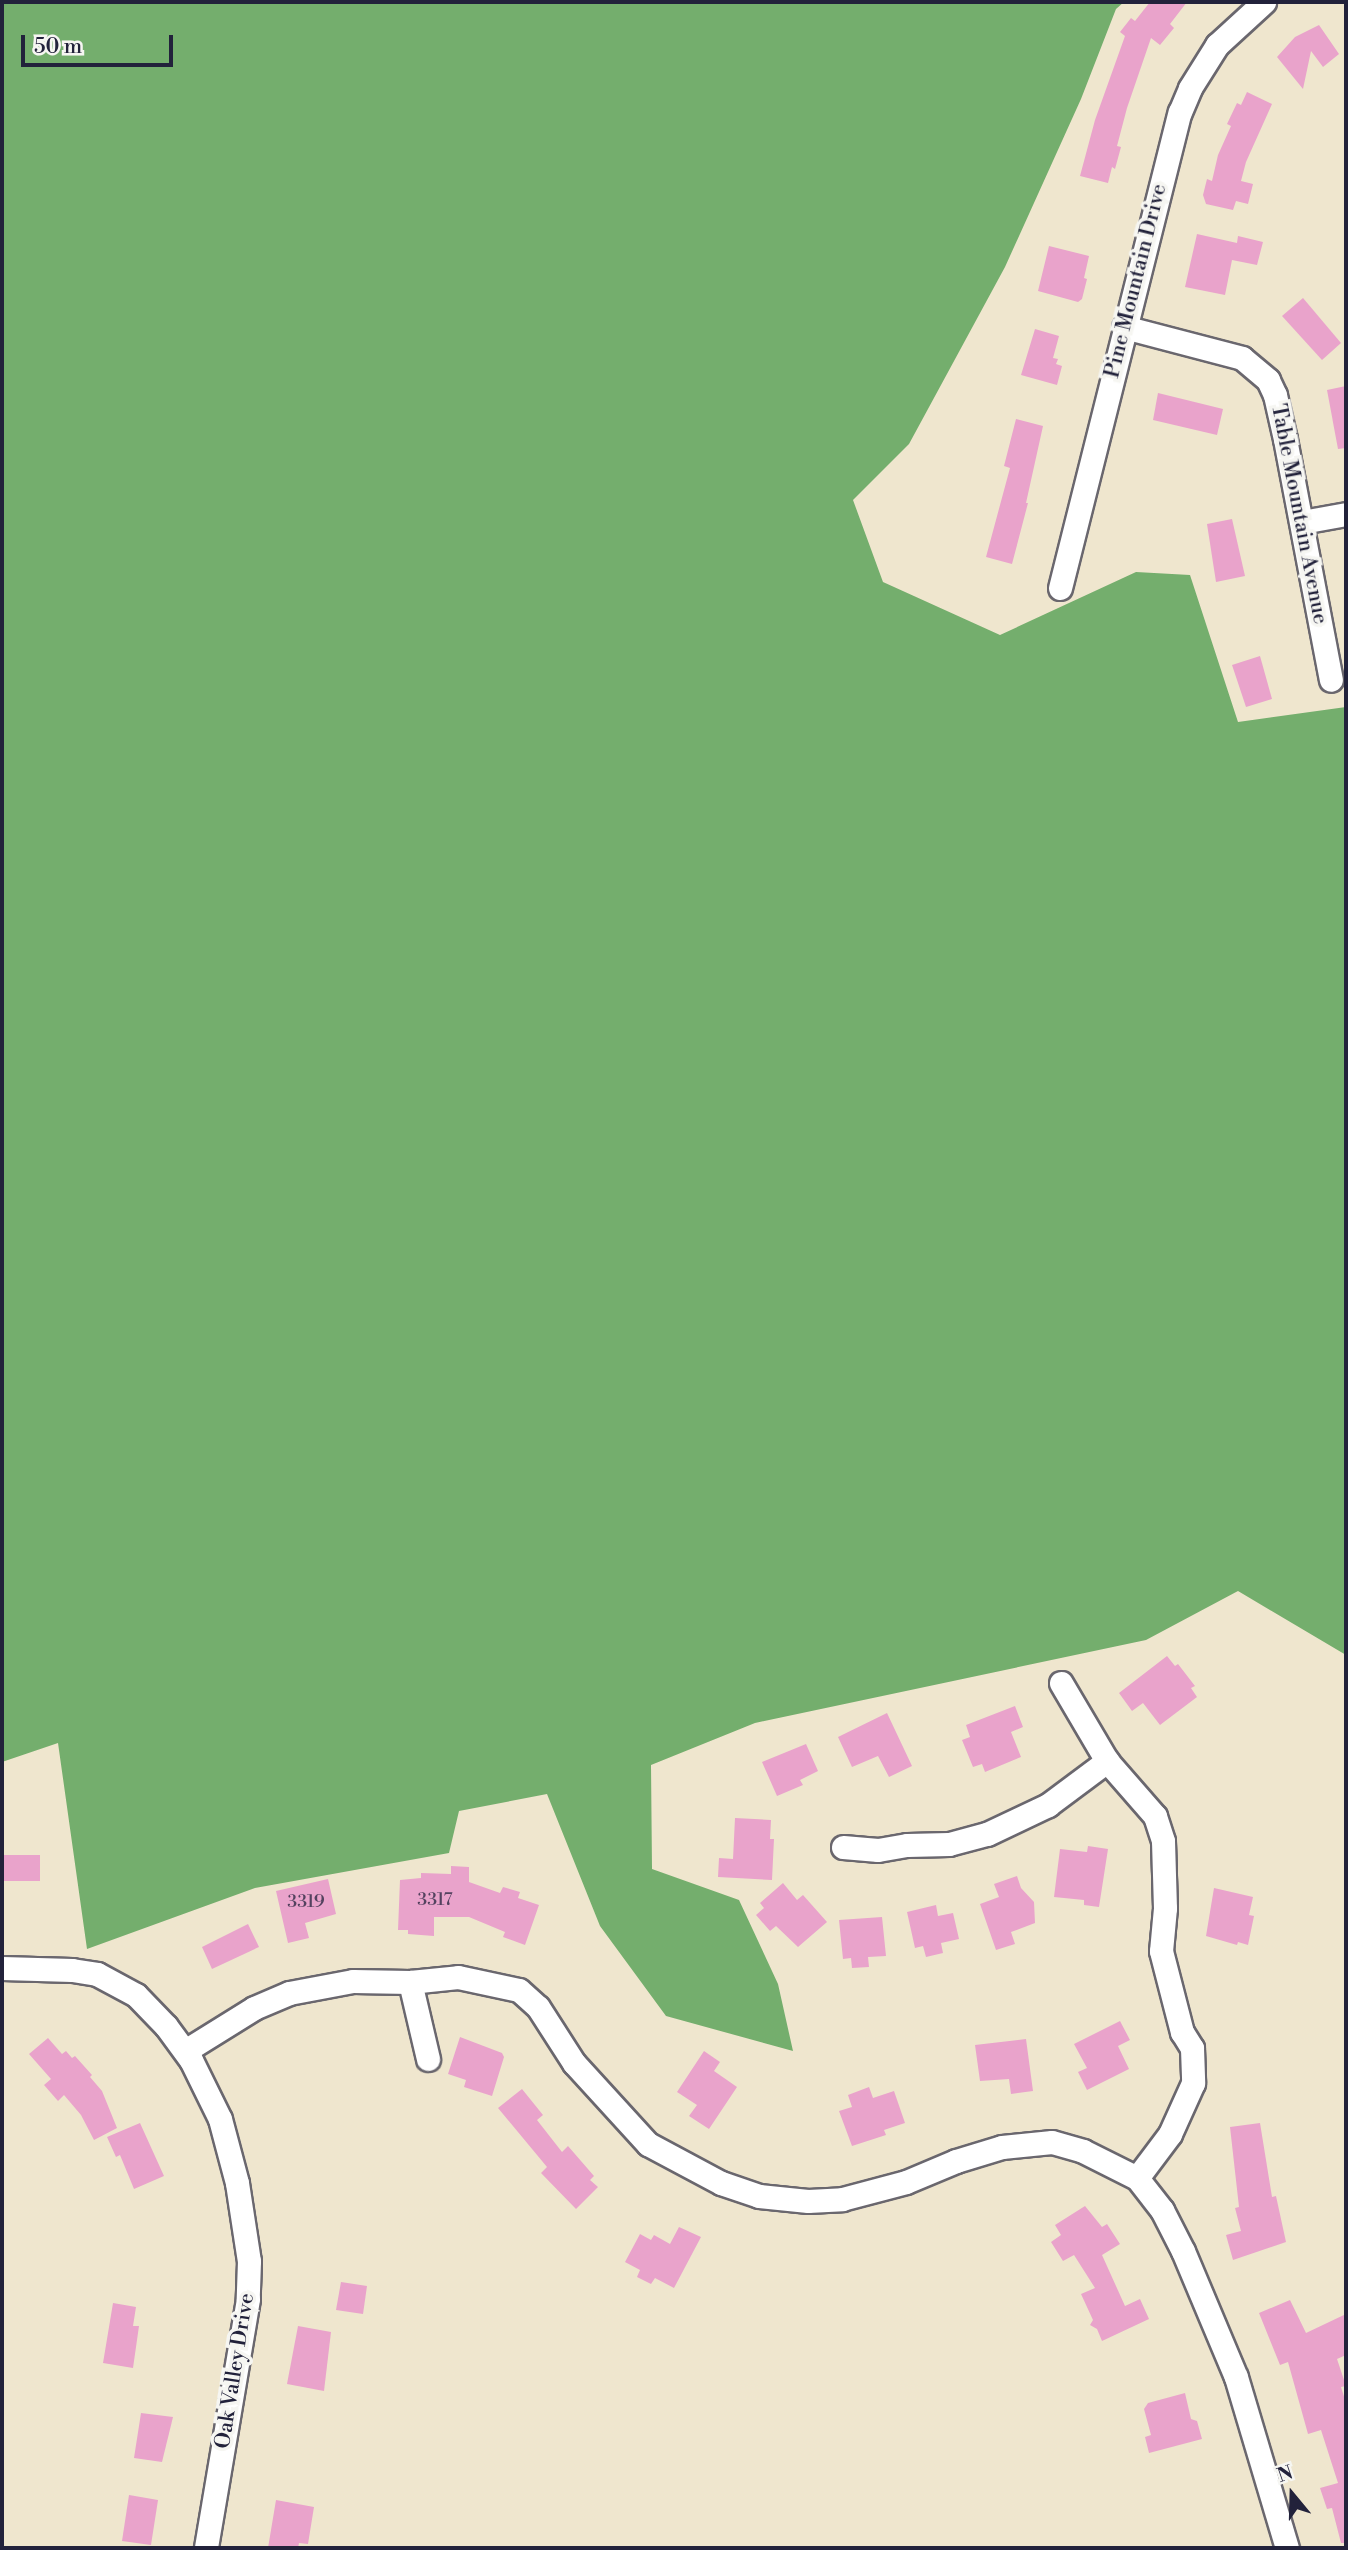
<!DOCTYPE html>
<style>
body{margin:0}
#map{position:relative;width:1348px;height:2550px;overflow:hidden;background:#efe6ce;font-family:"Libre Bodoni",serif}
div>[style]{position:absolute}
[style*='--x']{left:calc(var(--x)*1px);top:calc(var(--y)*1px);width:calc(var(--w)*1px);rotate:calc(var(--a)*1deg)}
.forest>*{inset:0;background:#74ae6d}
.building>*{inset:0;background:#e9a3cb}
.roads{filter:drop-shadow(2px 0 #6a676e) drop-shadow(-2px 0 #6a676e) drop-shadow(0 2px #6a676e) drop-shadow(0 -2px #6a676e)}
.minor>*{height:23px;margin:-11.5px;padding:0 11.5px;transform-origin:11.5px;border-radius:11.5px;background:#fff}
span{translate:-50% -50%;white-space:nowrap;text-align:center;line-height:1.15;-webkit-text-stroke:7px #f6f6f2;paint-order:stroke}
.number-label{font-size:18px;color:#54425f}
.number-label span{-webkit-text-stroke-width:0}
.street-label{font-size:21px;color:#22223b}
.frame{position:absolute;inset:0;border:4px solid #22223b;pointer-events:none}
.north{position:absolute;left:1257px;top:2459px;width:70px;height:70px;-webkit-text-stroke:5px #f6f6f2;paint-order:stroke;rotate:341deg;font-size:19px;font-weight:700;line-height:28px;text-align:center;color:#22223b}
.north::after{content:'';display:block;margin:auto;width:24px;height:32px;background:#22223b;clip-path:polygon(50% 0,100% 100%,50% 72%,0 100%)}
.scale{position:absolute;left:21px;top:35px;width:152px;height:32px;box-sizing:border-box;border:4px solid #22223b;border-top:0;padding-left:9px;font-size:21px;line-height:24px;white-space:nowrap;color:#22223b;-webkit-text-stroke:5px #f6f6f2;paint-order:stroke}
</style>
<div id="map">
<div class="forest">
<i style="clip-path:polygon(2px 2px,1124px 2px,1116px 9px,1081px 99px,1005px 267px,909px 444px,853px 500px,883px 582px,1000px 635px,1136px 572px,1190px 575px,1238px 722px,1346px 707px,1346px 1655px,1238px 1591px,1146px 1640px,755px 1723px,651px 1765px,652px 1869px,739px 1900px,778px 1984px,793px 2051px,666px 2016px,600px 1926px,547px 1794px,459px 1811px,449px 1853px,255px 1888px,87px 1949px,58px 1743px,2px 1762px)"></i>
</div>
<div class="building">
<i style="clip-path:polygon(1150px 2px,1187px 2px,1170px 24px,1174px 28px,1160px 45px,1151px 38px,1127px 108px,1117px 146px,1121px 147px,1115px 169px,1112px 167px,1108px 183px,1080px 176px,1095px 120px,1125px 36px,1120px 32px,1131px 18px,1135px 21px)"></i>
<i style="clip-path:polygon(1319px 25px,1339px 54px,1323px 67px,1311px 51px,1303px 89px,1277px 57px,1295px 37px)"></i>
<i style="clip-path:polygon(1247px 92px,1272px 104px,1246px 162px,1241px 181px,1253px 184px,1248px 204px,1236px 201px,1233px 210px,1206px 204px,1203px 195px,1207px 179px,1212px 181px,1218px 155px,1231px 126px,1227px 124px,1237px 103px,1241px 105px)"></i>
<i style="clip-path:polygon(1197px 234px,1237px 243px,1238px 236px,1263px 242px,1257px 265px,1232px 260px,1225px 295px,1185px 287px)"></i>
<i style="clip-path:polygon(1049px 246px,1089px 256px,1084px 278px,1087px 279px,1082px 299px,1078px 302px,1038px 291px)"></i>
<i style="clip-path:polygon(1303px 298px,1341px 343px,1322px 360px,1282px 316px)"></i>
<i style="clip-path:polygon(1035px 329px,1059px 336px,1053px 358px,1058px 359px,1056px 364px,1062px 366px,1057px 385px,1021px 375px)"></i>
<i style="clip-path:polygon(1346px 386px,1346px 448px,1338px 449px,1327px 390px)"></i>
<i style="clip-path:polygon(1158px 393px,1223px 409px,1217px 435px,1153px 420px)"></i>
<i style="clip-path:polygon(1016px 419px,1043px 426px,1026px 503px,1028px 503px,1012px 564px,986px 557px,1010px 468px,1004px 466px)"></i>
<i style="clip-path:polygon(1232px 519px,1245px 576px,1216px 582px,1207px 524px)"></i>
<i style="clip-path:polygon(1260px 656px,1272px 699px,1246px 707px,1232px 665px)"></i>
<i style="clip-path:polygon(1167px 1656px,1175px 1666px,1178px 1664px,1195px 1686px,1191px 1688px,1197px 1697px,1160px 1725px,1143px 1703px,1132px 1711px,1119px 1693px)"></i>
<i style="clip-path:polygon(1015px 1706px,1023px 1727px,1011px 1732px,1021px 1757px,985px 1772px,982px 1764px,973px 1767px,962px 1740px,970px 1737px,966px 1725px)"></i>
<i style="clip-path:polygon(887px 1713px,912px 1766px,889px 1777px,878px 1756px,852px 1767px,838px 1737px)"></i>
<i style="clip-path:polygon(806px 1744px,818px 1771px,800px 1780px,803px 1785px,777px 1796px,762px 1762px)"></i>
<i style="clip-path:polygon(735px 1818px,771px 1820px,770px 1839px,774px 1839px,772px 1880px,718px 1877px,719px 1858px,733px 1859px)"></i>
<i style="clip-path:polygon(1088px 1846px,1108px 1849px,1099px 1907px,1084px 1905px,1084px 1900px,1054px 1897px,1060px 1849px,1087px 1852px)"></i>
<i style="clip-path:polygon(2px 1855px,40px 1855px,40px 1881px,2px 1881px)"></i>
<i style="clip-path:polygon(451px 1866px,469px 1867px,469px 1882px,500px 1893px,503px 1887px,520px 1892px,518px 1898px,539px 1905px,525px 1945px,503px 1937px,505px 1932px,469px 1917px,434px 1917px,434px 1936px,408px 1934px,408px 1930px,398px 1930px,400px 1880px,421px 1878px,421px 1873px,451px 1874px)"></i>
<i style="clip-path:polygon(1017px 1876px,1021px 1888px,1034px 1902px,1035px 1923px,1011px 1932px,1015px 1944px,996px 1950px,980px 1904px,999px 1897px,994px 1884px)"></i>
<i style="clip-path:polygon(328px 1879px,336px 1914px,305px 1923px,309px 1938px,288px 1943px,276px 1891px)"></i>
<i style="clip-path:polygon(783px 1883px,797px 1900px,803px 1895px,827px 1922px,798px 1947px,776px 1926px,770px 1931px,756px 1915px,764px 1908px,760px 1903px)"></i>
<i style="clip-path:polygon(1214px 1888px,1253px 1897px,1249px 1915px,1254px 1916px,1248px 1945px,1238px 1942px,1237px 1945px,1206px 1936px)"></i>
<i style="clip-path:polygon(936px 1905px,938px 1916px,953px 1913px,959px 1939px,941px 1943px,943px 1953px,926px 1957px,923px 1946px,915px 1948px,907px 1912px)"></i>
<i style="clip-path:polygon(882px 1917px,886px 1956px,868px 1957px,869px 1967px,852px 1968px,851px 1958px,843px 1959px,839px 1920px)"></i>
<i style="clip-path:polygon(248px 1924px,259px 1947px,212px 1969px,202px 1947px)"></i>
<i style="clip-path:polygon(1120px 2021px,1130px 2040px,1118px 2046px,1129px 2069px,1087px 2090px,1078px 2072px,1087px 2068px,1074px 2044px)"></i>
<i style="clip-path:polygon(460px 2037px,502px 2053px,504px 2057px,492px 2096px,464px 2087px,466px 2080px,448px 2074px)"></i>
<i style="clip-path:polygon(48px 2038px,62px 2054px,66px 2051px,72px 2058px,75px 2056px,92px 2075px,90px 2077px,102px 2091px,117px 2128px,94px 2140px,81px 2115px,64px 2095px,58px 2101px,44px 2085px,51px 2079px,29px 2054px)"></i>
<i style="clip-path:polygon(1026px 2039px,1033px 2091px,1011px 2094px,1009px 2079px,980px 2081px,975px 2045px)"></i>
<i style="clip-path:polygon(704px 2051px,720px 2062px,714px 2071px,737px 2087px,709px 2129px,689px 2116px,697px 2105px,677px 2092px)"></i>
<i style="clip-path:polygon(869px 2087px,873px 2098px,894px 2091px,905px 2123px,884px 2130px,886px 2135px,852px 2146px,839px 2111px,852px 2107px,848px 2095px)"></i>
<i style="clip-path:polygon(522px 2089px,543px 2115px,537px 2120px,562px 2152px,568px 2146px,594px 2176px,590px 2180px,598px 2187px,576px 2209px,541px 2173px,547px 2167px,498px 2108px)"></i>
<i style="clip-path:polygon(140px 2123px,164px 2176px,134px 2189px,120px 2155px,116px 2157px,107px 2137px)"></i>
<i style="clip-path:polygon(1260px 2123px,1272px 2197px,1276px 2196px,1286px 2242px,1233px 2260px,1226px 2235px,1241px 2231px,1235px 2208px,1239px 2207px,1230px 2127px)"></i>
<i style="clip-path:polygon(1085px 2206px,1102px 2227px,1107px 2224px,1120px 2244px,1102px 2255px,1125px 2306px,1140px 2299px,1149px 2319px,1102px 2341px,1097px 2329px,1090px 2325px,1093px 2320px,1081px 2294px,1095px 2288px,1074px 2255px,1063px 2261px,1051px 2242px,1061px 2235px,1055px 2225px)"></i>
<i style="clip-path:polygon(679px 2227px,701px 2237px,674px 2288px,655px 2278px,651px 2284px,637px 2277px,640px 2270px,625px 2262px,640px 2234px,651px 2240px,654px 2235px,670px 2244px)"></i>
<i style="clip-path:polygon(341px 2282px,367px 2286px,363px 2314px,336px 2310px)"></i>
<i style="clip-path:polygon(1290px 2300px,1306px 2333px,1346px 2314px,1346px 2355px,1337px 2359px,1346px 2386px,1341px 2387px,1346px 2403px,1346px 2543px,1341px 2543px,1332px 2508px,1327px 2509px,1320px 2488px,1338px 2483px,1321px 2430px,1308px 2434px,1288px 2362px,1280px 2365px,1259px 2313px)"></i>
<i style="clip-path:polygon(113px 2303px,136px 2307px,133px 2326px,139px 2326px,133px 2368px,103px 2363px)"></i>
<i style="clip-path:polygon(298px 2326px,331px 2332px,324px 2391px,287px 2384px)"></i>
<i style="clip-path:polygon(1185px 2393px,1191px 2419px,1197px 2421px,1202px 2439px,1149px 2453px,1145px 2437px,1151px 2435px,1144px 2409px,1148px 2403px)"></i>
<i style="clip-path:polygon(141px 2413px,173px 2417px,162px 2462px,134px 2458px)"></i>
<i style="clip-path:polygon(129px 2495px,158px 2500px,151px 2545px,122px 2541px)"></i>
<i style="clip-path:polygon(276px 2500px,314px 2507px,308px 2544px,299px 2543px,298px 2548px,268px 2548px)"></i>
</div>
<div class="roads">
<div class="minor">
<i style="--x:1124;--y:327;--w:122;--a:14.7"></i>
<i style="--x:1242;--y:358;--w:34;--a:40"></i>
<i style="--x:1268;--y:380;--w:17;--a:65"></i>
<i style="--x:1275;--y:395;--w:45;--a:77.2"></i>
<i style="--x:1285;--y:439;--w:245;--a:79.2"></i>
<i style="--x:1302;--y:522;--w:45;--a:-10.3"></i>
<i style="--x:1060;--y:588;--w:491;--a:-75.9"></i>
<i style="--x:1180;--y:112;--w:26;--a:-67"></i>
<i style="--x:1190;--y:88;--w:51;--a:-57.9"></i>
<i style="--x:1217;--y:45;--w:64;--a:-42.5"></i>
<i style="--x:1061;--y:1683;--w:91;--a:59.5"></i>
<i style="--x:1107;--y:1761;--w:73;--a:48.9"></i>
<i style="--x:1155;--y:1816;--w:26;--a:72"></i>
<i style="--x:1163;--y:1841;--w:67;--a:88.3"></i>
<i style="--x:1165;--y:1908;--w:43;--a:95.3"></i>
<i style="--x:1161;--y:1951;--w:84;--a:75.5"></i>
<i style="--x:1182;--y:2032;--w:19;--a:58"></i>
<i style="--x:1192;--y:2048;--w:35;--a:88"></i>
<i style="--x:1193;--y:2083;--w:56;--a:114.3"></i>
<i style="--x:1170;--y:2134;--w:55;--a:126.9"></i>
<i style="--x:843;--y:1847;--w:35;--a:5"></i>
<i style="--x:878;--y:1850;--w:29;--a:-10"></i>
<i style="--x:907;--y:1845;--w:42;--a:-1.4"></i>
<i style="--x:949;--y:1844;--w:39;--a:-15"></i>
<i style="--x:987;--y:1834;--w:68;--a:-25.4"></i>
<i style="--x:1048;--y:1805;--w:74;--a:-36.7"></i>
<i style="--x:2;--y:1968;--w:70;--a:1.6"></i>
<i style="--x:72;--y:1970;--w:25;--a:9"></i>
<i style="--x:97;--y:1974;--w:44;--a:28.3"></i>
<i style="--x:136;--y:1995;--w:43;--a:45.9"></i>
<i style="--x:166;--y:2026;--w:42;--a:53.7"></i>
<i style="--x:191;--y:2060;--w:66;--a:63.8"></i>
<i style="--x:220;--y:2119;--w:66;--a:75.1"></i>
<i style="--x:237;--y:2183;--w:79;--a:81.3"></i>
<i style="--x:249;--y:2261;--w:38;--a:92"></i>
<i style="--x:248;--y:2299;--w:253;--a:99.6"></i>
<i style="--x:410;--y:1982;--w:79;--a:76.8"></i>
<i style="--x:185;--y:2051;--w:81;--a:-31.9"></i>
<i style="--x:254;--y:2008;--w:38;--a:-23"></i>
<i style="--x:289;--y:1993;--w:65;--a:-10.6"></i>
<i style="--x:353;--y:1981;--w:57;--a:1"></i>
<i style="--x:410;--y:1982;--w:48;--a:-5.9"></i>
<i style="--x:458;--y:1977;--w:62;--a:12"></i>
<i style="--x:519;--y:1990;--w:25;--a:42"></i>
<i style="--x:538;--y:2007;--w:67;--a:57.3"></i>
<i style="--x:574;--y:2063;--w:110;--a:47.6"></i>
<i style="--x:648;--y:2144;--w:83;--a:28.1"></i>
<i style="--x:721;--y:2183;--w:40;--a:18.9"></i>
<i style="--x:759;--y:2196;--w:49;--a:5.8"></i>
<i style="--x:808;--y:2201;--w:34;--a:-3"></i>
<i style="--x:842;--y:2199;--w:66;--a:-14.9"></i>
<i style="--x:906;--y:2182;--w:54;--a:-22.8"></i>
<i style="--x:956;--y:2161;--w:48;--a:-16.9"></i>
<i style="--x:1002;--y:2147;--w:50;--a:-5.7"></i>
<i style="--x:1052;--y:2142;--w:32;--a:16"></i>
<i style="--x:1083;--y:2151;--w:60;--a:26.6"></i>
<i style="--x:1137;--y:2178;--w:41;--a:52"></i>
<i style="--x:1162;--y:2210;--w:46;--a:62.9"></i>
<i style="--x:1183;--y:2251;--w:137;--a:67.2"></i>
<i style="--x:1236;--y:2377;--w:178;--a:73.4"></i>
</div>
</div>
<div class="number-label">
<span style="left:435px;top:1900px">3317</span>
<span style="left:306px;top:1902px">3319</span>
</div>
<div class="street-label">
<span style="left:1136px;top:281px;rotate:-76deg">Pine Mountain Drive</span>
<span style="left:1299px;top:514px;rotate:79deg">Table Mountain Avenue</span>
<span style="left:235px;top:2371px;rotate:-81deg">Oak Valley Drive</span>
</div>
<div class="frame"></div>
<div class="north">N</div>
<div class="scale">50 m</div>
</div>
